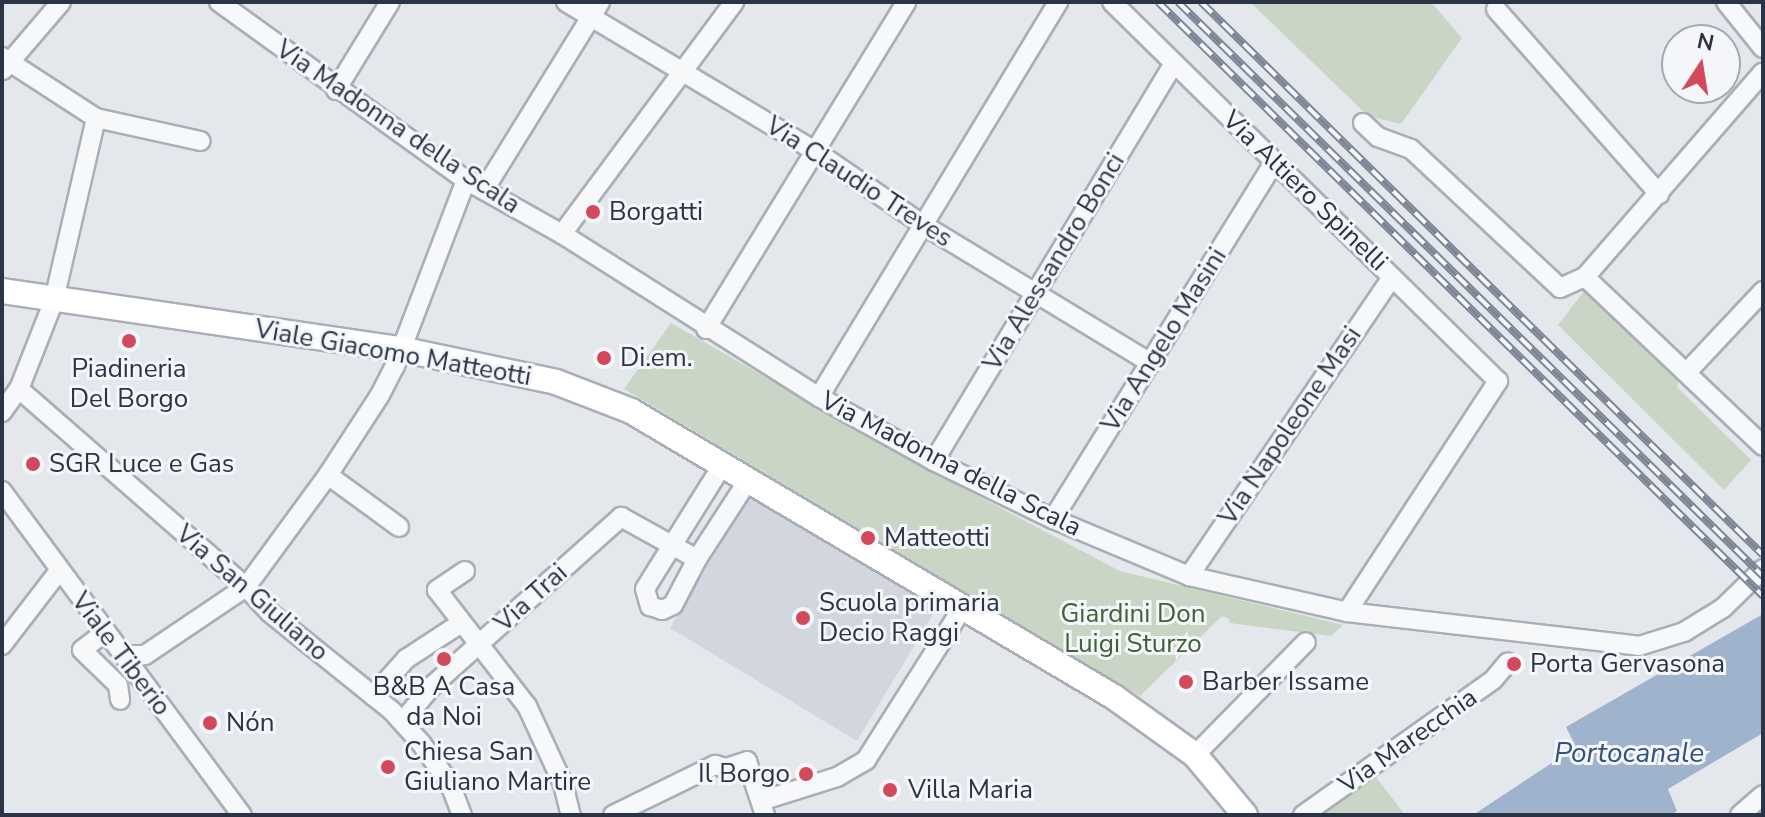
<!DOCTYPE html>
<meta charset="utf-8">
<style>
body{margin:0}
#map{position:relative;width:1765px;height:817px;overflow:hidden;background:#e4e7ec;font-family:"Nunito Sans",sans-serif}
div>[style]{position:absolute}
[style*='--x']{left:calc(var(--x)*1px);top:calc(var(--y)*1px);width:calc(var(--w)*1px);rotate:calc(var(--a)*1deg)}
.built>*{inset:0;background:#d2d6de}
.green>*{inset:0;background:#c9d6c5}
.water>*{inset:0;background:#9fb4cc}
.roads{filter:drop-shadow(2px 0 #a9aeb7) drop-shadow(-2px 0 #a9aeb7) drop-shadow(0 2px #a9aeb7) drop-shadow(0 -2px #a9aeb7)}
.minor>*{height:18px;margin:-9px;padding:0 9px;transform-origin:9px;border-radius:9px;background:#f7f8fa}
.major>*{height:24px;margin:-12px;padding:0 12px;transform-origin:12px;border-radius:12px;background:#fff}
.rail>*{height:8px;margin-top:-4px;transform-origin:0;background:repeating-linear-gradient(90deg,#f4f6f9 0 15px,#7d8696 0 30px);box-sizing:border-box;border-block:2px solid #7d8696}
.dots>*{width:22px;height:22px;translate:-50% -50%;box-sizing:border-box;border:4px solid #f4f6f9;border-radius:50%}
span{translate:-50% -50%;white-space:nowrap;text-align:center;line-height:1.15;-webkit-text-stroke:6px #f4f6f9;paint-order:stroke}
.street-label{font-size:26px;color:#2b3445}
.poi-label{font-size:26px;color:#2b3445}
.left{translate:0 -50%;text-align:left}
.right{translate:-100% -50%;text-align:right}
.park-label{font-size:26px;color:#3f6138}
.water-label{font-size:28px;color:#34527a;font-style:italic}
.frame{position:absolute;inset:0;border:4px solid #2b3445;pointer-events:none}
.north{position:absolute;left:1661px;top:24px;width:80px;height:80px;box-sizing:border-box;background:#f4f6f9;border:2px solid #a4a8b1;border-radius:50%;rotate:12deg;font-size:22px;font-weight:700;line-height:32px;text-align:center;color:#2b3445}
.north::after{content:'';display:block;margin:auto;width:28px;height:36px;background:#d1495b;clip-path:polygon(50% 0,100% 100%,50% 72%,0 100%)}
</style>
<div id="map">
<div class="built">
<i style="clip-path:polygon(750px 495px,937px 608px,857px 741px,670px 628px)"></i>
</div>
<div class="green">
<i style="clip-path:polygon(1250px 2px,1431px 2px,1462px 38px,1401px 124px,1368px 116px)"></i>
<i style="clip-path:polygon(1585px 290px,1679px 378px,1677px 387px,1751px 460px,1724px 490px,1558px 325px)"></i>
<i style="clip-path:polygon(671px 323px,921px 466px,1120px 571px,1343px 625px,1331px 636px,1230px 623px,1229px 619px,1222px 616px,1140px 696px,624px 389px)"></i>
<i style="clip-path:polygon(1373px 773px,1405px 815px,1317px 815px)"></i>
</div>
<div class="water">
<i style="clip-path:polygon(1763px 614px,1763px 733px,1668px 789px,1677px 811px,1671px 815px,1473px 815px,1576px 747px,1566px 727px)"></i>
</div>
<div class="roads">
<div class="minor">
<i style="--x:219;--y:2;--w:304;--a:35.8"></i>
<i style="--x:466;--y:180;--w:110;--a:29.4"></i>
<i style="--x:562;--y:234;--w:304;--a:32.4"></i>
<i style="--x:819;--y:397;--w:132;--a:29.1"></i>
<i style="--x:934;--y:461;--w:132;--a:26"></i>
<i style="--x:1053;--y:519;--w:147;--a:22.7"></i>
<i style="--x:1189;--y:576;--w:162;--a:12.8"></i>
<i style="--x:1347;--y:612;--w:294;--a:6.6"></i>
<i style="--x:1639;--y:646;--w:47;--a:-17.3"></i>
<i style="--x:1684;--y:632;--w:46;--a:-31.6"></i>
<i style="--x:1723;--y:608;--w:56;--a:-44.3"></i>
<i style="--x:566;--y:2;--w:290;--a:30.9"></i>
<i style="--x:815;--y:151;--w:130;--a:34.3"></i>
<i style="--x:922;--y:224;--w:268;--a:31.3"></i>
<i style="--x:1112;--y:2;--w:541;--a:44.48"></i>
<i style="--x:1498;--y:381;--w:276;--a:123.2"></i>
<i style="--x:1726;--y:2;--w:59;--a:51.2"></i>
<i style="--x:1496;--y:9;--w:247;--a:48.6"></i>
<i style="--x:2;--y:57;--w:112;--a:33"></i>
<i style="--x:96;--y:118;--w:107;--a:12.4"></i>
<i style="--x:3;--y:70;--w:89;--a:-49.5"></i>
<i style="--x:336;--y:90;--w:103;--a:-58.5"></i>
<i style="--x:1363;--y:123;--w:21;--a:43"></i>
<i style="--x:1378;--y:137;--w:35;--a:20"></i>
<i style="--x:1411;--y:149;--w:204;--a:43"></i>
<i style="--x:1560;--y:288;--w:27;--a:-24"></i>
<i style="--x:1585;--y:277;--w:271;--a:-49"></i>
<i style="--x:484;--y:190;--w:221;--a:-58.3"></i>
<i style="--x:562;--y:234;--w:289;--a:-53.4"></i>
<i style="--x:1585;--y:277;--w:245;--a:43.5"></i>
<i style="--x:706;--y:329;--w:383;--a:-58.5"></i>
<i style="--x:1687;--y:372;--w:111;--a:-46.8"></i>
<i style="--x:19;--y:389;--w:301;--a:41.1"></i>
<i style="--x:246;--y:587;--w:34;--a:47"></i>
<i style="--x:269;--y:612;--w:158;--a:38.8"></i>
<i style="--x:392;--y:711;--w:43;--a:47.8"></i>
<i style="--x:421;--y:743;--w:50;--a:54.7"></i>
<i style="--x:450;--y:784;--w:33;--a:69"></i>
<i style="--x:819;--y:397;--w:462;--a:-58.8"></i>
<i style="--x:2;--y:412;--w:29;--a:-54"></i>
<i style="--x:19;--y:389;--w:96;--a:-68.5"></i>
<i style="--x:54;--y:300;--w:187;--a:-77"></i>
<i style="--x:934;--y:461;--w:465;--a:-58.9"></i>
<i style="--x:723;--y:464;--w:147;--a:122"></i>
<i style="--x:645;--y:589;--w:18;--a:74"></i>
<i style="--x:650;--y:606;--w:13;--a:18"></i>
<i style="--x:662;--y:610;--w:12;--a:-24"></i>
<i style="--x:673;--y:605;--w:52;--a:-62.4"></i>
<i style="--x:697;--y:559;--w:95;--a:-57"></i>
<i style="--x:328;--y:475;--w:88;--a:36.2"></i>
<i style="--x:2;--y:491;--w:403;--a:53.5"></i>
<i style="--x:1053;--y:519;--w:421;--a:-58.2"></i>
<i style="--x:465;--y:571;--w:34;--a:146"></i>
<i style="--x:437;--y:590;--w:147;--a:52.2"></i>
<i style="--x:527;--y:706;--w:86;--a:65.2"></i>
<i style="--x:563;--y:784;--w:32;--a:76"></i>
<i style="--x:1189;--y:576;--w:361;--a:-55.8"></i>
<i style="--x:99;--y:637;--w:21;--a:143"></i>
<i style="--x:82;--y:650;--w:50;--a:44.2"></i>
<i style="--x:118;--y:685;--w:15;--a:82"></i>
<i style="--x:2;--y:645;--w:93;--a:-52.4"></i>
<i style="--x:122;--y:655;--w:23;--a:0"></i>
<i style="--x:145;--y:655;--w:122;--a:-34"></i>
<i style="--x:246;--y:587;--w:139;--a:-53.8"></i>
<i style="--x:328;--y:475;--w:95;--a:-57"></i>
<i style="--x:380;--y:395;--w:33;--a:-63"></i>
<i style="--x:395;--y:366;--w:199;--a:-69.1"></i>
<i style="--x:373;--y:696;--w:50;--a:-48.3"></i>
<i style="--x:406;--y:659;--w:66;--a:-33.2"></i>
<i style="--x:402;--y:722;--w:47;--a:-50.2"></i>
<i style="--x:432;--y:686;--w:254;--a:-41.8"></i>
<i style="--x:621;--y:517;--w:87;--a:28.9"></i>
<i style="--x:1195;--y:755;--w:158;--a:-45.5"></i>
<i style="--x:761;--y:801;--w:80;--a:-17.5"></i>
<i style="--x:837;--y:777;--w:34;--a:-30"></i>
<i style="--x:866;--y:760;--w:181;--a:-57.6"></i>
<i style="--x:613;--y:815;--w:114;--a:-26.1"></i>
<i style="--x:715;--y:765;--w:11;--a:15"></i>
<i style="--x:726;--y:768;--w:22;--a:-18"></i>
<i style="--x:747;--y:761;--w:57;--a:71.6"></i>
<i style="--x:1303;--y:815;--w:233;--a:-35.4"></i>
<i style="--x:1493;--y:680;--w:23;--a:-50"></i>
<i style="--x:1740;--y:815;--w:30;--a:-41"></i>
</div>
<div class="major">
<i style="--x:2;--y:291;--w:402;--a:8.3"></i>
<i style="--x:400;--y:349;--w:159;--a:11.9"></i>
<i style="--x:556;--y:382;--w:80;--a:21.1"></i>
<i style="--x:631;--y:411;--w:561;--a:30.63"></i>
<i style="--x:1114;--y:697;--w:100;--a:35.6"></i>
<i style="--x:1195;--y:755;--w:78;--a:50.2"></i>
</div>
</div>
<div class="rail">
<i style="--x:1158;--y:2;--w:848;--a:44.47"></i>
<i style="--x:1178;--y:2;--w:820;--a:44.46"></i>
<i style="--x:1201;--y:2;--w:788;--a:44.54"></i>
</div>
<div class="dots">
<i style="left:593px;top:212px;background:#d1495b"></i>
<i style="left:129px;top:341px;background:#d1495b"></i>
<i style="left:604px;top:358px;background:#d1495b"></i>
<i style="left:33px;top:464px;background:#d1495b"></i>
<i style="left:868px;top:538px;background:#d1495b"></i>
<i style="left:803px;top:618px;background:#d1495b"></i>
<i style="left:444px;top:659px;background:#d1495b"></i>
<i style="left:1514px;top:664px;background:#d1495b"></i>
<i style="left:1186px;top:682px;background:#d1495b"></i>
<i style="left:210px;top:723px;background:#d1495b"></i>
<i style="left:388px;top:767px;background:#d1495b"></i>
<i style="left:806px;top:774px;background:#d1495b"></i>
<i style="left:890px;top:790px;background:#d1495b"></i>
</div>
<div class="street-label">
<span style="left:398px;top:127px;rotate:34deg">Via Madonna della Scala</span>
<span style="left:859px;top:182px;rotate:33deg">Via Claudio Treves</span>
<span style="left:1305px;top:191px;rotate:44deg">Via Altiero Spinelli</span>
<span style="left:1054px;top:262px;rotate:-59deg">Via Alessandro Bonci</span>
<span style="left:1164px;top:340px;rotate:-58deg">Via Angelo Masini</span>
<span style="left:393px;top:353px;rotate:10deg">Viale Giacomo Matteotti</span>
<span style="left:1290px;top:426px;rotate:-56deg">Via Napoleone Masi</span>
<span style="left:951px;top:464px;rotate:27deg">Via Madonna della Scala</span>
<span style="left:252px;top:593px;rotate:41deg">Via San Giuliano</span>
<span style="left:531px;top:598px;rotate:-42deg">Via Trai</span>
<span style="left:121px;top:654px;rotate:53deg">Viale Tiberio</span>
<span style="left:1408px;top:741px;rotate:-35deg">Via Marecchia</span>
</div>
<div class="poi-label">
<span class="left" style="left:609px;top:212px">Borgatti</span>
<span class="left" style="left:620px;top:358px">Di.em.</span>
<span style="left:129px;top:384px">Piadineria<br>Del Borgo</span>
<span class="left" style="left:49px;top:464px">SGR Luce e Gas</span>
<span class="left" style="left:884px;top:538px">Matteotti</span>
<span class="left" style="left:819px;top:618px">Scuola primaria<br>Decio Raggi</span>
<span class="left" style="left:1530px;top:664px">Porta Gervasona</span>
<span class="left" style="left:1202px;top:682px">Barber Issame</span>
<span style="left:444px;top:702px">B&amp;B A Casa<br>da Noi</span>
<span class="left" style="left:226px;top:723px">Nón</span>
<span class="left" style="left:404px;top:767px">Chiesa San<br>Giuliano Martire</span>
<span class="right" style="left:790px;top:774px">Il Borgo</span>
<span class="left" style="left:908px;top:790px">Villa Maria</span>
</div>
<div class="park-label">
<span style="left:1133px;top:629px">Giardini Don<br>Luigi Sturzo</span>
</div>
<div class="water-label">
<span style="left:1629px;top:753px">Portocanale</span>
</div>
<div class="frame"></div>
<div class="north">N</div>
</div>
